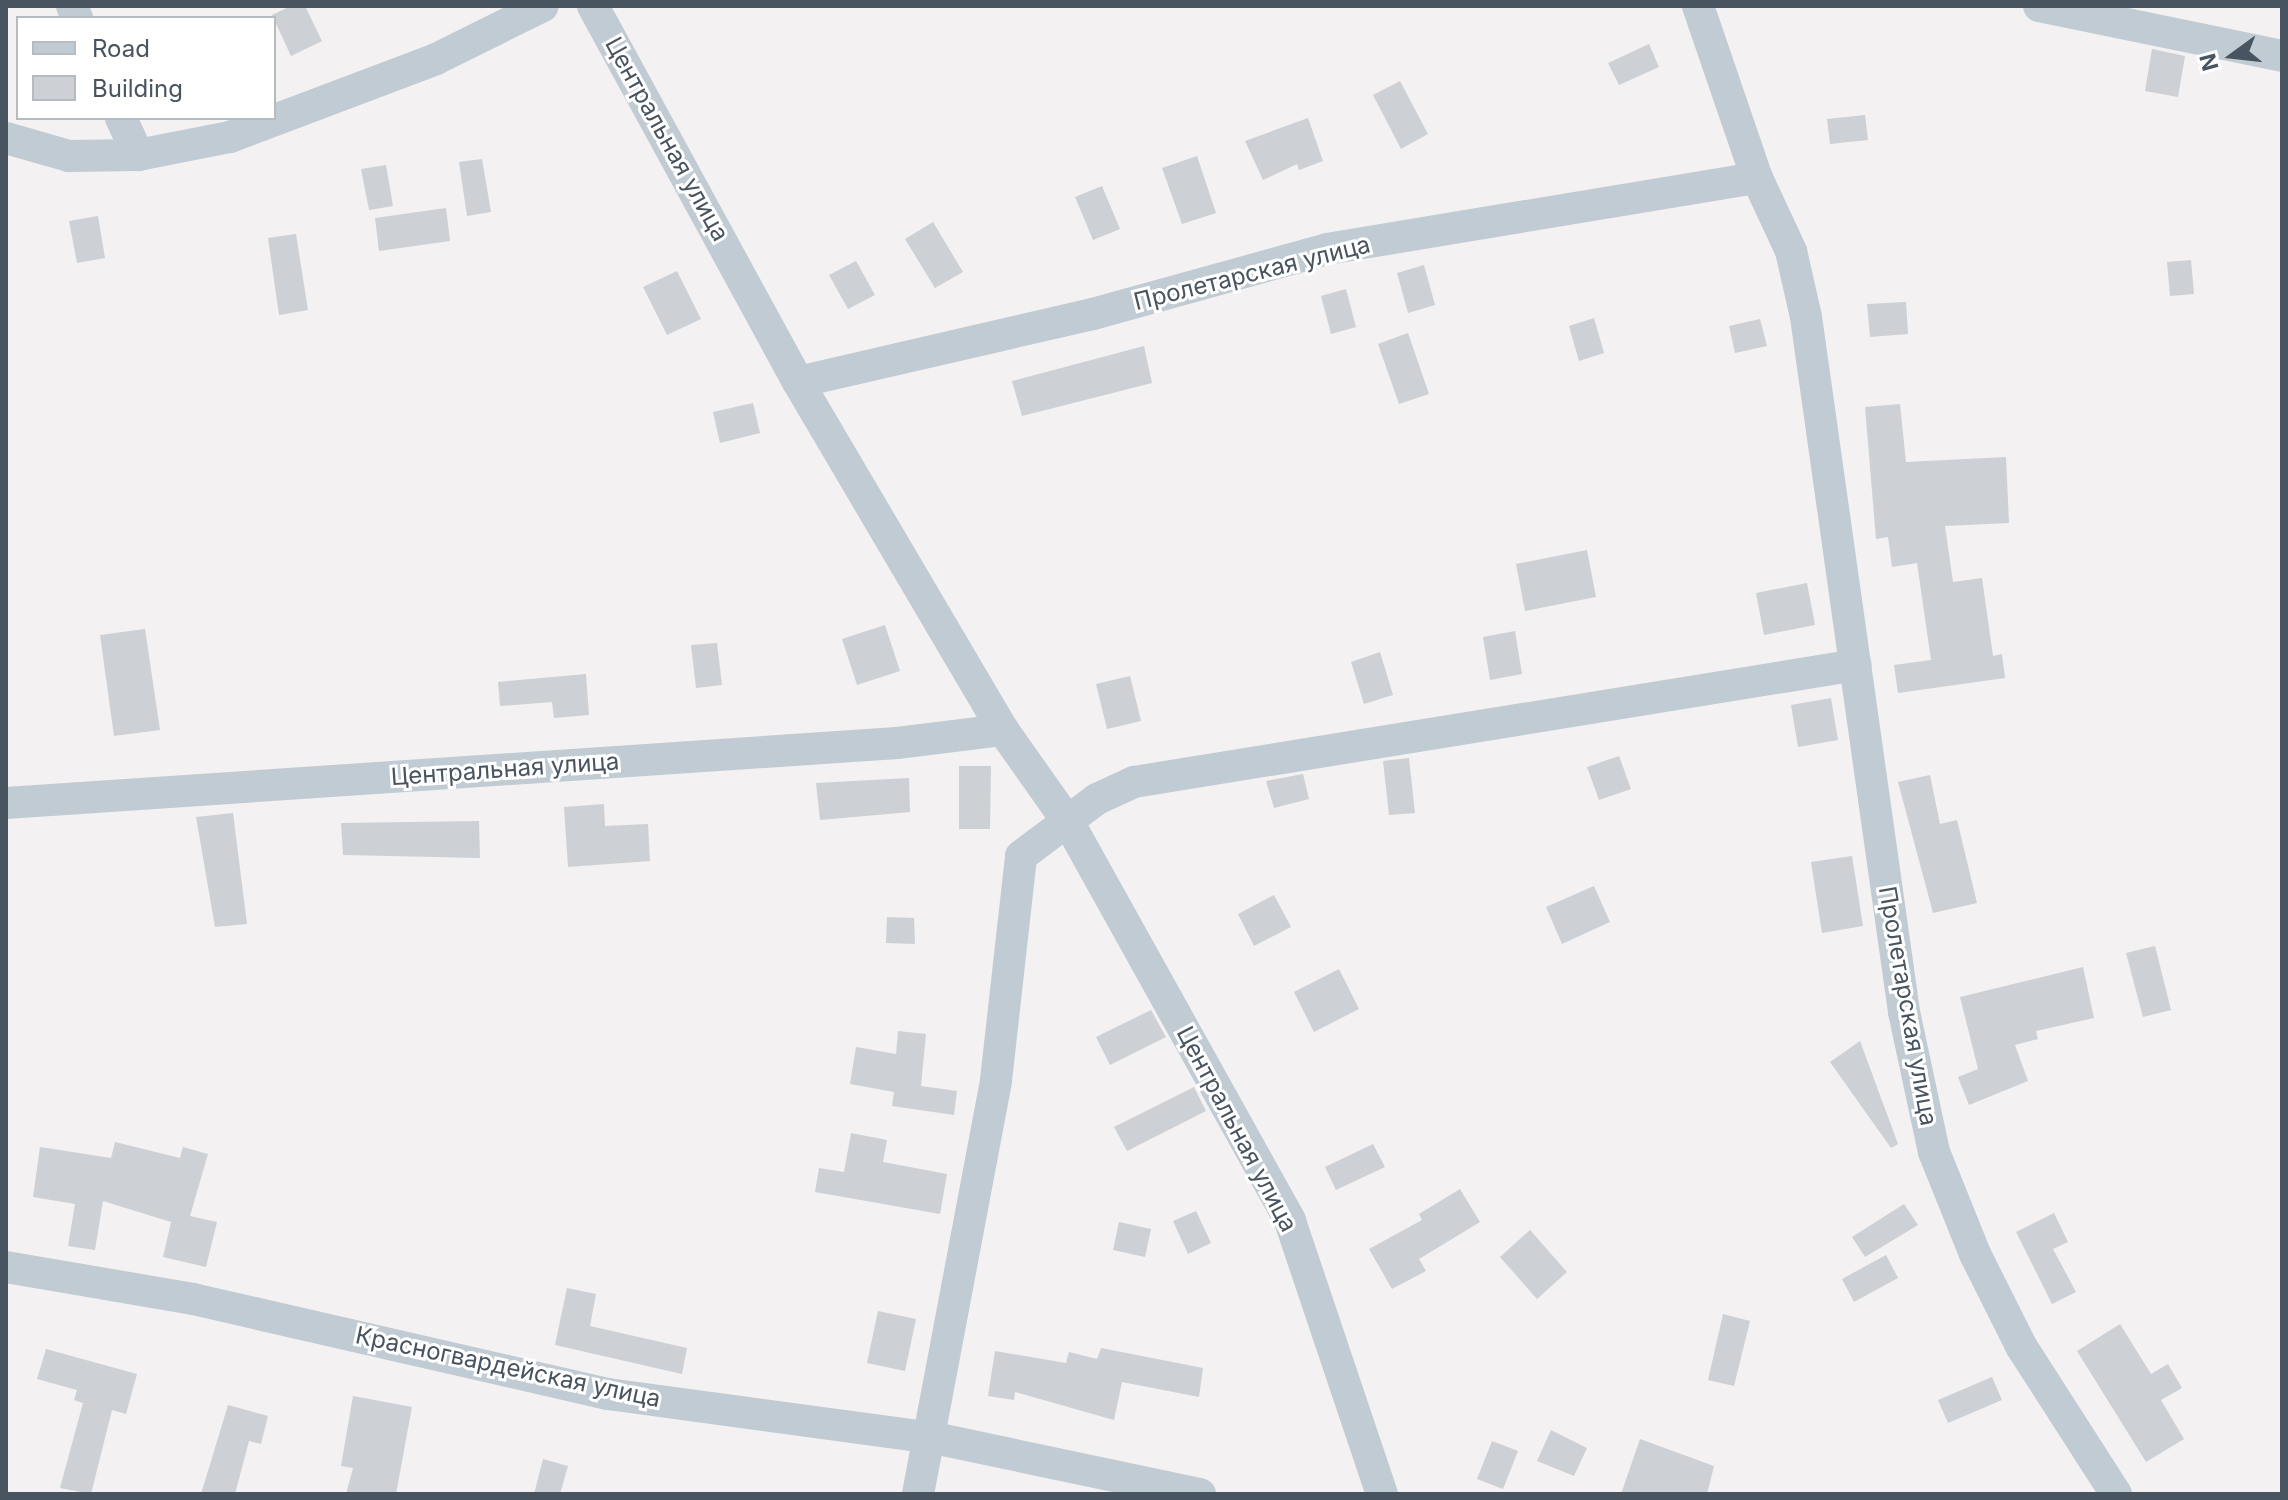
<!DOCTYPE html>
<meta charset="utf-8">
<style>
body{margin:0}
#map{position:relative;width:2288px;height:1500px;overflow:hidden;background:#f3f1f1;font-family:Inter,sans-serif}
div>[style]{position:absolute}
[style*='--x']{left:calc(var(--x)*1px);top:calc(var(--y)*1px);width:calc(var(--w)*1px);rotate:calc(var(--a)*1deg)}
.building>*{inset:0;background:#cdd0d5}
.minor>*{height:32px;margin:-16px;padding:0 16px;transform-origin:16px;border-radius:16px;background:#c1cbd3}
span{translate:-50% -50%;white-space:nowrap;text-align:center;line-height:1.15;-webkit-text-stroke:6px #fff;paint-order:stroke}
.street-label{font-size:24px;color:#48545f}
.frame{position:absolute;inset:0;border:8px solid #48545f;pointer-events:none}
.legend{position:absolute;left:16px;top:16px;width:260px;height:104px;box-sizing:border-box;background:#fff;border:2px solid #b6bbbf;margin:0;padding:10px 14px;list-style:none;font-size:24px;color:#48545f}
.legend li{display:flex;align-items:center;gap:16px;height:40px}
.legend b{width:40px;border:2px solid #b6bbbf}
.north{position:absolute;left:2192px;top:16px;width:80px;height:80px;-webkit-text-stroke:6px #fff;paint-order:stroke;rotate:255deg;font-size:22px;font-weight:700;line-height:32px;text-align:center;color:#48545f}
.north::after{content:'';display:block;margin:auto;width:28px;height:36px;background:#48545f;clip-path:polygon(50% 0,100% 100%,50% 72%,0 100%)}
</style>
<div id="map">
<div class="building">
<i style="clip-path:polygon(291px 6px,305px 6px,322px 41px,291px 56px,272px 15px)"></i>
<i style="clip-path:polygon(1649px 44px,1659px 67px,1619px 85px,1608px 63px)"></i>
<i style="clip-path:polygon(2152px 49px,2185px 56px,2178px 97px,2145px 91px)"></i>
<i style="clip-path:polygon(1400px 81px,1428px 134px,1401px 149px,1373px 95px)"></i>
<i style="clip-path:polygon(1865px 115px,1868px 140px,1830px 144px,1827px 119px)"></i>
<i style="clip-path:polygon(1308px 118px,1323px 161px,1299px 170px,1297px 164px,1263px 180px,1245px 141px)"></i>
<i style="clip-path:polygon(1197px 156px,1216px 213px,1182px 224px,1162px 168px)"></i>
<i style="clip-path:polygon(482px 159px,491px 212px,467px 216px,459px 162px)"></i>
<i style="clip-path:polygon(386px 165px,393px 206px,369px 210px,361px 169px)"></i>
<i style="clip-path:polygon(1102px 186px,1120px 229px,1093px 240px,1075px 197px)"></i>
<i style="clip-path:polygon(446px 208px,450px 241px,379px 251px,375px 218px)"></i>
<i style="clip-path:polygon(98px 216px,105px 258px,77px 263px,69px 221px)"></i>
<i style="clip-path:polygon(933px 222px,963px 272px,935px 288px,905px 239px)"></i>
<i style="clip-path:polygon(296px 234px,308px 310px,279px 315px,268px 238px)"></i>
<i style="clip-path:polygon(2191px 260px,2194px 294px,2170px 296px,2167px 262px)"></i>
<i style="clip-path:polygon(856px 261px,875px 295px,848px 309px,829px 275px)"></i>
<i style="clip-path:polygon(1424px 265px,1435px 305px,1408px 313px,1397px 273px)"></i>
<i style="clip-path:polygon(677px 271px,701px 319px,667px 335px,643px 287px)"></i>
<i style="clip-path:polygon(1346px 289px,1356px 327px,1331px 334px,1321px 296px)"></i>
<i style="clip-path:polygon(1906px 302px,1908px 334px,1870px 337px,1867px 304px)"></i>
<i style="clip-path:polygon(1594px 318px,1604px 353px,1579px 361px,1569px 326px)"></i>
<i style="clip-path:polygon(1760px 319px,1767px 346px,1735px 353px,1729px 326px)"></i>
<i style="clip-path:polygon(1408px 333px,1429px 394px,1399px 404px,1378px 344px)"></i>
<i style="clip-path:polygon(1144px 346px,1152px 383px,1022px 416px,1012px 381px)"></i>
<i style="clip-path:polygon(753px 403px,760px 433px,720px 443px,713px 412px)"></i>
<i style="clip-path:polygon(1900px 404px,1906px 462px,2006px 457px,2009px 523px,1945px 526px,1953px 582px,1982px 578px,1993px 656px,2002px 654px,2005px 678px,1898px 693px,1894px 665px,1931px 660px,1917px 563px,1892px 567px,1888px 537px,1876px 539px,1865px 407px)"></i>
<i style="clip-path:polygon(1587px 550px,1596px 597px,1525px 611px,1516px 564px)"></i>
<i style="clip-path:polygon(1807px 583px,1815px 625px,1764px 635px,1756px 593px)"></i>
<i style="clip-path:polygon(885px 625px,900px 671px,857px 685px,842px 639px)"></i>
<i style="clip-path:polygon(145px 629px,160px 730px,114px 736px,100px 635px)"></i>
<i style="clip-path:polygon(1515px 631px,1522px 674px,1490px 680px,1483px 637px)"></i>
<i style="clip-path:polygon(717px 643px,722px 685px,696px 688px,691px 645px)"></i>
<i style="clip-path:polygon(1380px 652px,1393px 695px,1364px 704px,1351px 662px)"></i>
<i style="clip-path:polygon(586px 674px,589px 715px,554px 718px,552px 702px,500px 706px,498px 682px)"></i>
<i style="clip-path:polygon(1130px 676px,1141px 721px,1107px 729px,1096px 684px)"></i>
<i style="clip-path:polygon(1831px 698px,1838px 740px,1798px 747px,1791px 705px)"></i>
<i style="clip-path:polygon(1619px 756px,1631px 789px,1599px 800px,1587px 767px)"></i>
<i style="clip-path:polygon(1409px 758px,1415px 813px,1389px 815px,1383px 761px)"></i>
<i style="clip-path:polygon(959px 766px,991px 766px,990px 829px,959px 829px)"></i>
<i style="clip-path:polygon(1303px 774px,1309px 799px,1274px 808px,1266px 781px)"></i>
<i style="clip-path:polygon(1930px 775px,1940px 824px,1957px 820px,1977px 903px,1933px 913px,1898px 782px)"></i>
<i style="clip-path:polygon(909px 778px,910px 812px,820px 820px,816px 783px)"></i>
<i style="clip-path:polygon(604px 804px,605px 826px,648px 824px,650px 861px,568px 867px,564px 807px)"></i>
<i style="clip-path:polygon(233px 813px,247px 924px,215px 927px,196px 817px)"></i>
<i style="clip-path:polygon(479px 821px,480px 858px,343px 855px,341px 823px)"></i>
<i style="clip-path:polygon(1852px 856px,1863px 926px,1822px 933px,1811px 862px)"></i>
<i style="clip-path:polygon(1594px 886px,1610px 922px,1562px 944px,1546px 907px)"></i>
<i style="clip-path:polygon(1274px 895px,1291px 927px,1254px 946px,1238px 914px)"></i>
<i style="clip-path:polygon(887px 917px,914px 918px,915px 944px,886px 943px)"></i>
<i style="clip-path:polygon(2155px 946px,2171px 1010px,2143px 1017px,2126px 953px)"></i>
<i style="clip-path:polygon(2083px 967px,2094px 1018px,2036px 1031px,2038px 1039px,2015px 1045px,2028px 1081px,1969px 1105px,1958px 1077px,1978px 1069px,1960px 997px)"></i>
<i style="clip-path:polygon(1339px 969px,1359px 1009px,1314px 1032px,1294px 992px)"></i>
<i style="clip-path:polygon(1151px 1010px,1166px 1037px,1110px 1065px,1096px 1037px)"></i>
<i style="clip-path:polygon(898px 1031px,926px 1034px,921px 1086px,957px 1091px,954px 1115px,892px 1106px,894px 1092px,850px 1084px,856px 1047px,896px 1054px)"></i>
<i style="clip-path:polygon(1860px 1041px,1898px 1144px,1891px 1148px,1830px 1062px)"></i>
<i style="clip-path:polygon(1194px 1087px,1206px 1111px,1127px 1151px,1114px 1127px)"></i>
<i style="clip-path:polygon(851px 1133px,887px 1140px,883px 1162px,947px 1174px,940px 1214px,815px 1192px,819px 1168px,844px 1172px)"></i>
<i style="clip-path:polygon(115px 1142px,180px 1158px,183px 1147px,208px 1154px,190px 1216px,217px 1222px,206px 1267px,163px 1257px,171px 1222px,103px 1201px,95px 1250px,68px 1246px,75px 1204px,33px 1197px,40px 1147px,111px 1158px)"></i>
<i style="clip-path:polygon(1373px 1144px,1385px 1167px,1336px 1190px,1325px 1167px)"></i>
<i style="clip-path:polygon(1460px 1189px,1480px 1222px,1419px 1259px,1426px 1271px,1392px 1289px,1369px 1249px,1422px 1220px,1419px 1214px)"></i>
<i style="clip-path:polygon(1904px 1204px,1918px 1225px,1865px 1257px,1852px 1237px)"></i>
<i style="clip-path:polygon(1196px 1211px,1211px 1243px,1188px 1254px,1173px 1221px)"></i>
<i style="clip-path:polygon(2054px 1213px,2068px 1242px,2053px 1249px,2076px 1292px,2052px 1304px,2016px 1232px)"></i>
<i style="clip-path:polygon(1119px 1222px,1151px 1229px,1145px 1257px,1113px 1250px)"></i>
<i style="clip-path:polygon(1530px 1230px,1567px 1272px,1537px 1299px,1500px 1257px)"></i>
<i style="clip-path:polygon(1886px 1255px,1898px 1278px,1854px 1302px,1842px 1279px)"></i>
<i style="clip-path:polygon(567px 1288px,596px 1294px,590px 1326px,687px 1348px,682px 1374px,555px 1345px)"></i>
<i style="clip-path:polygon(878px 1311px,916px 1319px,905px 1371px,867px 1363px)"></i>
<i style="clip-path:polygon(1723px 1314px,1750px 1321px,1734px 1386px,1708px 1380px)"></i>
<i style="clip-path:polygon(2120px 1324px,2151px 1374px,2168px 1364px,2182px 1388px,2161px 1400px,2184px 1439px,2146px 1462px,2077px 1351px)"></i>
<i style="clip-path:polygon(1101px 1348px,1203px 1368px,1199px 1397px,1122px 1382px,1114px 1420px,1015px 1392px,1014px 1400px,988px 1396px,995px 1351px,1066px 1363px,1069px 1352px,1097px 1359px)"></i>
<i style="clip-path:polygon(46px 1349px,137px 1374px,126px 1414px,112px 1410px,91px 1494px,60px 1488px,83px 1403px,74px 1400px,77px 1390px,37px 1379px)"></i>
<i style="clip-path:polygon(1992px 1377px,2002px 1400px,1948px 1423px,1938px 1400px)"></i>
<i style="clip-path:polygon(353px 1396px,412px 1407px,396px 1494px,346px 1494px,353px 1468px,341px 1466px)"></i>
<i style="clip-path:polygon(228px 1405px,268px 1416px,261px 1444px,249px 1441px,235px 1494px,201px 1494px)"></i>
<i style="clip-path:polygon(1551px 1430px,1587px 1448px,1574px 1476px,1537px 1461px)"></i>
<i style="clip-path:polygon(1640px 1439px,1714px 1466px,1707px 1494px,1621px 1494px)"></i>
<i style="clip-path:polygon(1492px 1441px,1518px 1451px,1503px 1489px,1477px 1479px)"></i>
<i style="clip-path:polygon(543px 1459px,568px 1466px,560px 1494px,534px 1494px)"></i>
</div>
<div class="minor">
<i style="--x:72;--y:6;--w:13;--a:67"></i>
<i style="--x:593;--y:6;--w:428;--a:61.4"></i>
<i style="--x:798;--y:382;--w:404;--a:59.5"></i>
<i style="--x:1003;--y:730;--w:116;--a:54.8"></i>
<i style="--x:1070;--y:825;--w:453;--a:60.9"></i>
<i style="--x:1290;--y:1221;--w:288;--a:71.4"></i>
<i style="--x:1698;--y:6;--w:182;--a:71.1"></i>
<i style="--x:1757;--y:178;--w:81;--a:65"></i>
<i style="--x:1791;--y:251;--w:68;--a:77.2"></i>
<i style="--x:1806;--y:317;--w:702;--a:81.97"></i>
<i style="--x:1904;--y:1012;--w:143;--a:77.9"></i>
<i style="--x:1934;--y:1152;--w:110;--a:68.1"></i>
<i style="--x:1975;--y:1254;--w:103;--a:63.4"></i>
<i style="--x:2021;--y:1346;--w:176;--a:57.3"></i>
<i style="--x:2039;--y:6;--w:248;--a:11.6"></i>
<i style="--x:121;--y:118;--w:41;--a:65.3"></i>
<i style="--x:138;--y:155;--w:94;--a:-11.1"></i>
<i style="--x:230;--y:137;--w:220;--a:-20.7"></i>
<i style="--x:436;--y:59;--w:119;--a:-26.4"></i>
<i style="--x:6;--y:138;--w:66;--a:15.9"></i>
<i style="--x:69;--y:156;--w:69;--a:-0.8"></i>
<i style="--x:798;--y:382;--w:303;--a:-13"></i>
<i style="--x:1093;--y:314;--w:243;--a:-15.5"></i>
<i style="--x:1327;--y:249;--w:436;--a:-9.4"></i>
<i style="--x:6;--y:803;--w:893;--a:-3.85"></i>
<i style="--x:897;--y:743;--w:107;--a:-7"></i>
<i style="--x:6;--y:1267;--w:190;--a:9.7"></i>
<i style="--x:193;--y:1299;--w:426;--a:12.9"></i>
<i style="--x:608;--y:1394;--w:329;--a:7.7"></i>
<i style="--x:934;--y:1438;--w:272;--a:11.9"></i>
<i style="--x:918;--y:1494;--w:421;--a:-79.3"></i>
<i style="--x:996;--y:1080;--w:225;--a:-83.6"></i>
<i style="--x:1021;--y:856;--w:95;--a:-36.9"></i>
<i style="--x:1097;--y:799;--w:41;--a:-24.7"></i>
<i style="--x:1134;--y:782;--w:731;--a:-9.2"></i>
</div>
<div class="street-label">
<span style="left:667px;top:139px;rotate:61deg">Центральная улица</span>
<span style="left:1252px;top:273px;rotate:-14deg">Пролетарская улица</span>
<span style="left:505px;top:769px;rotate:-4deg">Центральная улица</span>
<span style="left:1908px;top:1006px;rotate:80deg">Пролетарская улица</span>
<span style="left:1237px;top:1129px;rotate:62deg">Центральная улица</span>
<span style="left:508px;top:1367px;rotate:12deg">Красногвардейская улица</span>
</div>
<div class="frame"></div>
<ul class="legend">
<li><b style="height:10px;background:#c1cbd3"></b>Road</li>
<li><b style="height:22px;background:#cdd0d5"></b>Building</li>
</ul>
<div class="north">N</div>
</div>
